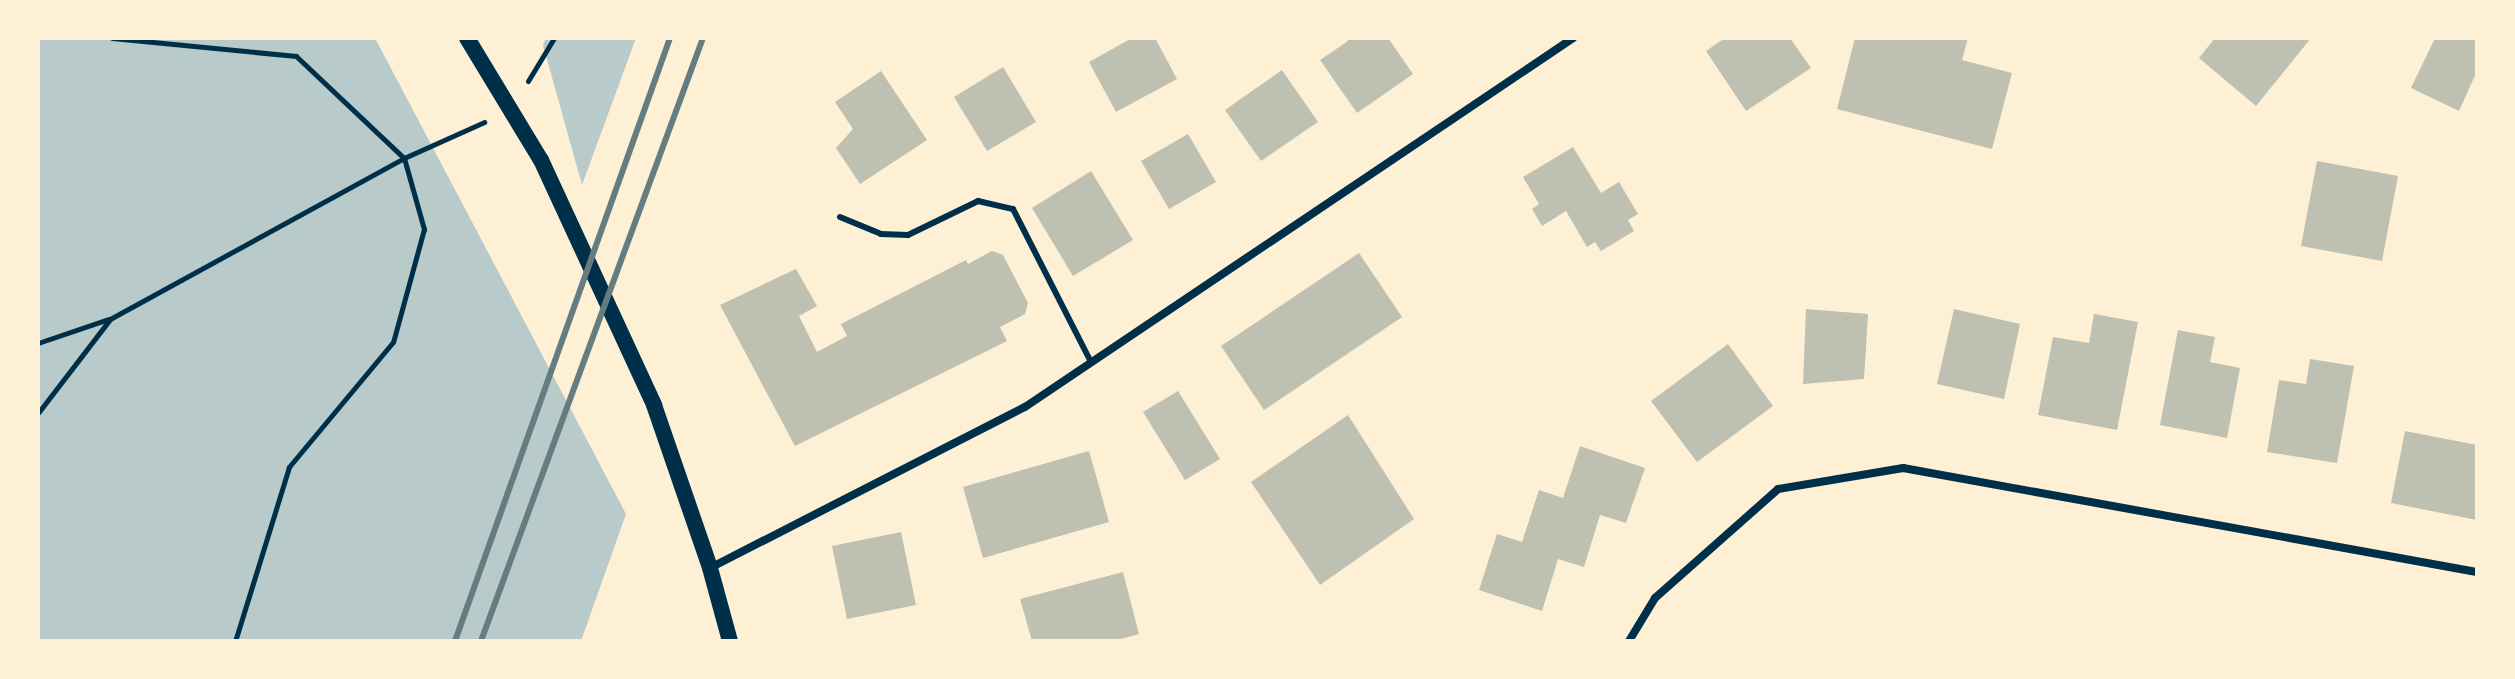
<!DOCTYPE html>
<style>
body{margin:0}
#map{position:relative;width:2515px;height:679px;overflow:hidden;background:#fdf0d5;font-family:Spectral,serif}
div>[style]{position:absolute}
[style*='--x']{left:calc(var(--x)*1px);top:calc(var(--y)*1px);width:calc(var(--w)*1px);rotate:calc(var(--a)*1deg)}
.green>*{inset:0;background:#b9caca}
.building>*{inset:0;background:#bec0b2}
.path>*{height:5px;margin:-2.5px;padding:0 2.5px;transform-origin:2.5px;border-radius:2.5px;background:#003049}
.service>*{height:6px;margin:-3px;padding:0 3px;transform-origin:3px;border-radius:3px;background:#003049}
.minor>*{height:8px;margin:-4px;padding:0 4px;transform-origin:4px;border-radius:4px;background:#003049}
.secondary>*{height:16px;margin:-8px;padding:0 8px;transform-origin:8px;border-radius:8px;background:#003049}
.rail>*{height:6px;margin:-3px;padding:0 3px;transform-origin:3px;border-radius:3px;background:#657d81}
span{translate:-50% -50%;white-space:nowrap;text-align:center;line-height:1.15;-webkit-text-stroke:6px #fdf0d5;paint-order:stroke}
.frame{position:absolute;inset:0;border:40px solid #fdf0d5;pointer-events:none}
</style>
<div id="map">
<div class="green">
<i style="clip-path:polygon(38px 38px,375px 38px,626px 514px,581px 641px,38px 641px)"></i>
<i style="clip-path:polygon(546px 38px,636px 38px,582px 185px,543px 45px)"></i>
</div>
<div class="building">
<i style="clip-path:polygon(1132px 38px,1155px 38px,1177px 79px,1116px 112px,1089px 62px)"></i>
<i style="clip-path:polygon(1346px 38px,1388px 38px,1413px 74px,1357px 113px,1320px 60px,1348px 41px)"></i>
<i style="clip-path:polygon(1725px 38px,1790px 38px,1811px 68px,1746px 111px,1706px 51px)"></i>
<i style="clip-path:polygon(1855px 38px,1968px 38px,1962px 60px,2012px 73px,1992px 149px,1837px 109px)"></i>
<i style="clip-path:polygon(2215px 38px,2311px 38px,2256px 106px,2199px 58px)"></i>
<i style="clip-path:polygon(2435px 38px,2477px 38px,2477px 71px,2459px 111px,2411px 88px)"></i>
<i style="clip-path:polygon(1003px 67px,1036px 122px,987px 151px,954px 97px)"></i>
<i style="clip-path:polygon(1282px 70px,1318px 122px,1261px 161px,1225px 110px)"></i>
<i style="clip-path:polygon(881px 71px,927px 140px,860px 184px,836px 148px,853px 129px,835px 102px)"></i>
<i style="clip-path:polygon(1188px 134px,1216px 182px,1169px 209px,1141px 161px)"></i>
<i style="clip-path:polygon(1573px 147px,1601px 193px,1619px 182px,1638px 214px,1628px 220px,1634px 231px,1601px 251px,1595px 242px,1587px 247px,1566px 211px,1542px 226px,1532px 209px,1539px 204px,1523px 177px)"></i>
<i style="clip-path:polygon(2317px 161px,2398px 176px,2382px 261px,2301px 246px)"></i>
<i style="clip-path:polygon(1091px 171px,1133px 240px,1073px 276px,1032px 208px)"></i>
<i style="clip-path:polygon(992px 251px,1003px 255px,1028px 303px,1025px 314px,1000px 327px,1007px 341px,795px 446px,720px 305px,796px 269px,817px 306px,799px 316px,817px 352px,847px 336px,841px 324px,966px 260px,968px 264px)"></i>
<i style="clip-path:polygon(1359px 253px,1402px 317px,1264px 410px,1221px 346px)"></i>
<i style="clip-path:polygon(1806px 309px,1868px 314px,1864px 379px,1803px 384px)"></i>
<i style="clip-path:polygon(1954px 309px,2020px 324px,2004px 399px,1937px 384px)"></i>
<i style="clip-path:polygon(2094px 314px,2138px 322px,2117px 430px,2038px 415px,2053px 337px,2089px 343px)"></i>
<i style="clip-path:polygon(2178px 330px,2215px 337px,2210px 362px,2240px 368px,2227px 438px,2160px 425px)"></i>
<i style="clip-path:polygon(1728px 344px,1773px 406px,1697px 462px,1651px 401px)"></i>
<i style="clip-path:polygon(2310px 359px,2354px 366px,2337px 463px,2267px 452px,2279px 380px,2306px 384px)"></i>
<i style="clip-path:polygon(1178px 391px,1220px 459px,1185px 480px,1143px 412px)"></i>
<i style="clip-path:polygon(1348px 415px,1414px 519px,1320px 585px,1251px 482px)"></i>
<i style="clip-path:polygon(2405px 431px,2477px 445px,2477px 520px,2391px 503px)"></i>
<i style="clip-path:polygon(1580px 446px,1645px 468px,1626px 523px,1600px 515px,1584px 567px,1558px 559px,1542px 611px,1479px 590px,1497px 534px,1522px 542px,1539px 490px,1563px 498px)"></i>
<i style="clip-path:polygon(1089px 451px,1109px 522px,983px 558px,963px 487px)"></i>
<i style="clip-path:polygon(901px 532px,916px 605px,847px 619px,832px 546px)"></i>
<i style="clip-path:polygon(1123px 572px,1139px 634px,1113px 641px,1032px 641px,1020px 599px)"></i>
</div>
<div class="path">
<i style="--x:112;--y:38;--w:185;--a:5.6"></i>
<i style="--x:296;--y:56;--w:149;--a:43.4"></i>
<i style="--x:404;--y:158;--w:88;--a:-24.2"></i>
<i style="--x:528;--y:81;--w:50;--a:-58.8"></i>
<i style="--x:38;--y:343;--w:75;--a:-18.7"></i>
<i style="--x:38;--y:413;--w:118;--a:-52.5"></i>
<i style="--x:110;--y:319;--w:335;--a:-28.7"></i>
<i style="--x:404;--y:158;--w:74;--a:74.3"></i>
<i style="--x:424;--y:229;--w:117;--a:105.3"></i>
<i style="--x:393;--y:342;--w:163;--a:129.8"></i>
<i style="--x:289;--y:467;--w:182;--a:107.2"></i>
</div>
<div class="service">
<i style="--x:840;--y:217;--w:44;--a:22.5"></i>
<i style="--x:881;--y:234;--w:27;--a:2"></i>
<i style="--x:908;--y:235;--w:78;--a:-25.9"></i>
<i style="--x:978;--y:201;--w:36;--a:13"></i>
<i style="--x:1013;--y:209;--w:172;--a:63"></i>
</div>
<div class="minor">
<i style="--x:710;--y:568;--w:354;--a:-27.1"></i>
<i style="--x:1025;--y:407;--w:661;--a:-33.95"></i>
<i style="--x:1629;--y:641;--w:50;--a:-58.8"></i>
<i style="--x:1655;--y:598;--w:164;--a:-41.5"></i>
<i style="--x:1778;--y:489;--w:127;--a:-9.5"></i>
<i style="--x:1903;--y:468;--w:583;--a:10.27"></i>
</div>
<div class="secondary">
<i style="--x:467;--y:38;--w:143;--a:58.8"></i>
<i style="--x:541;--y:160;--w:270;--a:65.2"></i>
<i style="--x:654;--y:405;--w:172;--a:71"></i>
<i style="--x:710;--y:568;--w:76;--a:74.7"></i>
</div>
<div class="rail">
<i style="--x:455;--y:641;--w:640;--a:-70.38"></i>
<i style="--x:481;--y:641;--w:643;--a:-69.79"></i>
</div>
<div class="frame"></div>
</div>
